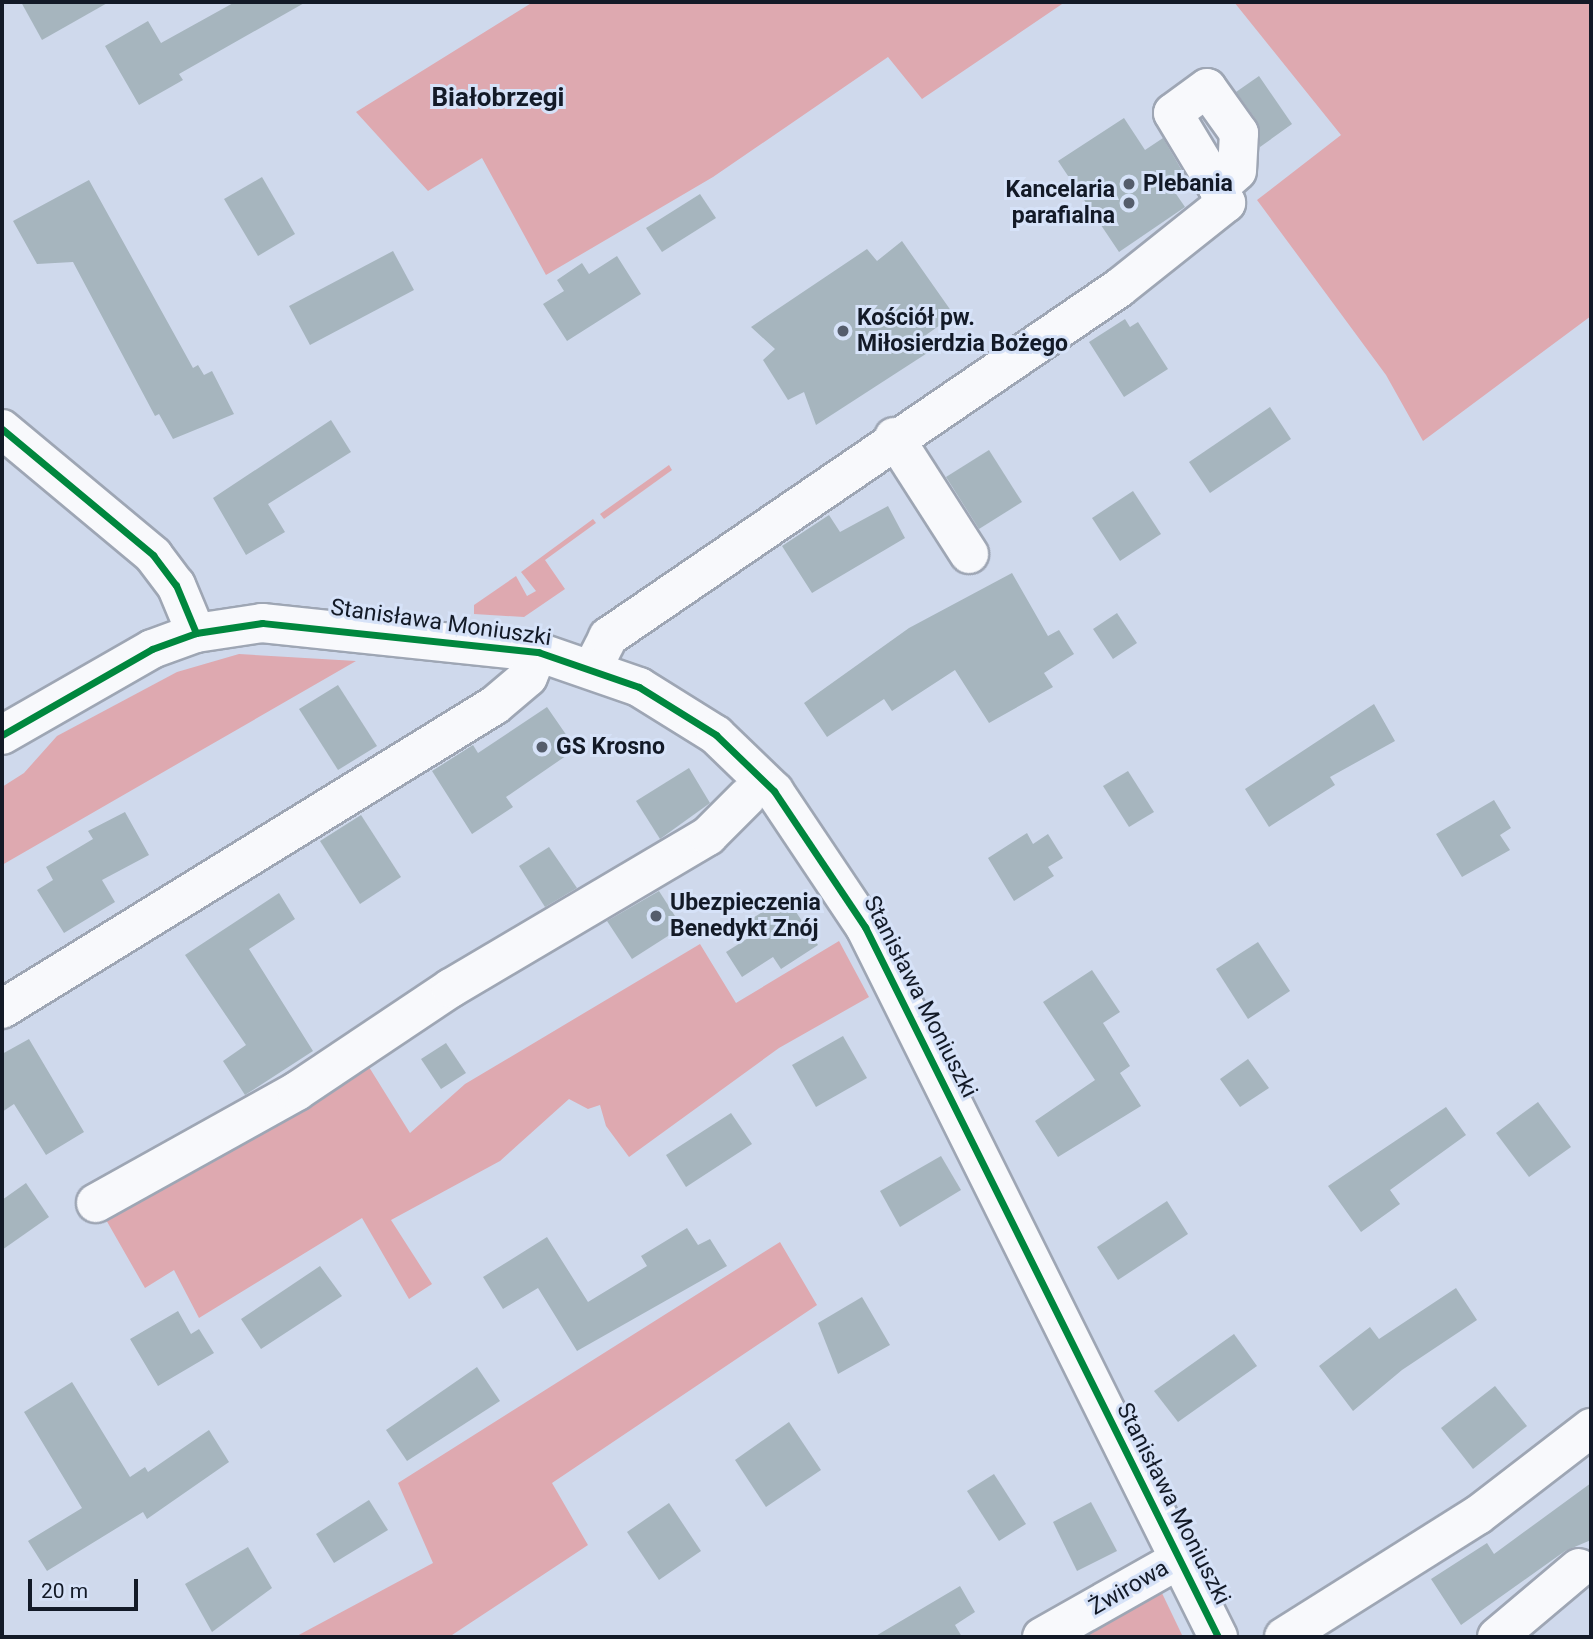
<!DOCTYPE html>
<meta charset="utf-8">
<style>
body{margin:0}
#map{position:relative;width:1593px;height:1639px;overflow:hidden;background:#cfd9ec;font-family:Roboto,sans-serif}
div>[style]{position:absolute}
[style*='--x']{left:calc(var(--x)*1px);top:calc(var(--y)*1px);width:calc(var(--w)*1px);rotate:calc(var(--a)*1deg)}
.green>*{inset:0;background:#dea9b0}
.building>*{inset:0;background:#a6b5be}
.roads{filter:drop-shadow(2px 0 #9ea6b4) drop-shadow(-2px 0 #9ea6b4) drop-shadow(0 2px #9ea6b4) drop-shadow(0 -2px #9ea6b4)}
.minor>*{height:38px;margin:-19px;padding:0 19px;transform-origin:19px;border-radius:19px;background:#f8f9fc}
.cycleway>*{height:7px;margin:-3.5px;padding:0 3.5px;transform-origin:3.5px;border-radius:3.5px;background:#00873e}
.dots>*{width:19px;height:19px;translate:-50% -50%;box-sizing:border-box;border:4px solid #d6e2f8;border-radius:50%}
span{translate:-50% -50%;white-space:nowrap;text-align:center;line-height:1.15;-webkit-text-stroke:6px #d6e2f8;paint-order:stroke}
.poi-label{font-size:23px;color:#131a27;font-weight:700}
.left{translate:0 -50%;text-align:left}
.right{translate:-100% -50%;text-align:right}
.street-label{font-size:23px;color:#131a27}
.quarter-label{font-size:26px;color:#131a27;font-weight:700}
.frame{position:absolute;inset:0;border:4px solid #131a27;pointer-events:none}
.scale{position:absolute;left:28px;top:1579px;width:110px;height:32px;box-sizing:border-box;border:4px solid #131a27;border-top:0;padding-left:9px;font-size:21px;line-height:24px;white-space:nowrap;color:#131a27;-webkit-text-stroke:5px #d6e2f8;paint-order:stroke}
</style>
<div id="map">
<div class="green">
<i style="clip-path:polygon(533px 2px,1065px 2px,922px 99px,888px 57px,713px 177px,546px 275px,482px 158px,428px 191px,356px 112px)"></i>
<i style="clip-path:polygon(1234px 2px,1591px 2px,1591px 316px,1423px 441px,1386px 375px,1257px 200px,1341px 135px)"></i>
<i style="clip-path:polygon(669px 465px,672px 470px,604px 519px,600px 514px)"></i>
<i style="clip-path:polygon(593px 519px,596px 523px,545px 560px,565px 589px,524px 617px,474px 614px,474px 605px,516px 576px,527px 596px,536px 591px,521px 572px)"></i>
<i style="clip-path:polygon(239px 654px,356px 661px,2px 865px,2px 787px,24px 773px,57px 736px,177px 672px)"></i>
<i style="clip-path:polygon(839px 941px,869px 997px,779px 1048px,629px 1157px,606px 1126px,600px 1105px,588px 1109px,569px 1099px,500px 1161px,391px 1220px,432px 1284px,409px 1299px,362px 1218px,199px 1318px,174px 1270px,145px 1288px,101px 1211px,359px 1051px,410px 1133px,465px 1084px,700px 944px,736px 1003px)"></i>
<i style="clip-path:polygon(780px 1242px,817px 1305px,552px 1483px,588px 1545px,449px 1637px,295px 1637px,433px 1563px,398px 1483px)"></i>
<i style="clip-path:polygon(1160px 1589px,1183px 1637px,1077px 1637px)"></i>
</div>
<div class="building">
<i style="clip-path:polygon(21px 2px,109px 2px,42px 40px)"></i>
<i style="clip-path:polygon(235px 2px,306px 2px,179px 74px,183px 80px,139px 105px,105px 46px,148px 21px,161px 43px)"></i>
<i style="clip-path:polygon(1259px 76px,1292px 124px,1260px 147px,1257px 121px,1236px 92px)"></i>
<i style="clip-path:polygon(1124px 118px,1145px 150px,1163px 138px,1188px 181px,1174px 191px,1185px 207px,1119px 252px,1058px 161px)"></i>
<i style="clip-path:polygon(262px 177px,295px 234px,258px 256px,224px 199px)"></i>
<i style="clip-path:polygon(89px 180px,193px 368px,198px 365px,204px 375px,212px 371px,234px 414px,173px 439px,159px 414px,155px 416px,73px 262px,37px 264px,13px 221px)"></i>
<i style="clip-path:polygon(700px 194px,716px 218px,662px 252px,646px 228px)"></i>
<i style="clip-path:polygon(902px 241px,954px 315px,926px 335px,935px 348px,816px 425px,804px 392px,788px 400px,763px 360px,775px 349px,751px 327px,867px 249px,877px 261px)"></i>
<i style="clip-path:polygon(393px 251px,414px 290px,310px 345px,289px 306px)"></i>
<i style="clip-path:polygon(617px 256px,641px 294px,567px 341px,543px 304px,564px 291px,557px 280px,582px 263px,589px 274px)"></i>
<i style="clip-path:polygon(1125px 319px,1130px 327px,1138px 322px,1168px 369px,1124px 397px,1089px 342px)"></i>
<i style="clip-path:polygon(1270px 407px,1291px 439px,1210px 493px,1189px 462px)"></i>
<i style="clip-path:polygon(331px 420px,351px 452px,268px 504px,285px 532px,246px 555px,213px 498px)"></i>
<i style="clip-path:polygon(989px 450px,1022px 502px,979px 529px,946px 477px)"></i>
<i style="clip-path:polygon(1133px 491px,1161px 534px,1120px 561px,1092px 518px)"></i>
<i style="clip-path:polygon(888px 506px,905px 538px,812px 593px,782px 546px,829px 515px,840px 532px)"></i>
<i style="clip-path:polygon(1012px 573px,1048px 636px,1059px 630px,1074px 654px,1044px 673px,1053px 687px,989px 723px,955px 670px,892px 711px,884px 699px,827px 737px,804px 703px,909px 628px)"></i>
<i style="clip-path:polygon(1117px 613px,1137px 643px,1113px 659px,1093px 629px)"></i>
<i style="clip-path:polygon(338px 685px,377px 746px,338px 770px,299px 709px)"></i>
<i style="clip-path:polygon(1374px 704px,1395px 741px,1330px 777px,1335px 785px,1269px 827px,1245px 789px)"></i>
<i style="clip-path:polygon(547px 707px,576px 749px,506px 797px,513px 807px,472px 834px,432px 771px,473px 745px,478px 753px)"></i>
<i style="clip-path:polygon(689px 768px,710px 803px,660px 839px,636px 801px)"></i>
<i style="clip-path:polygon(1128px 771px,1154px 812px,1129px 827px,1103px 786px)"></i>
<i style="clip-path:polygon(1494px 800px,1511px 828px,1500px 835px,1510px 850px,1462px 877px,1436px 834px)"></i>
<i style="clip-path:polygon(125px 812px,149px 855px,102px 880px,115px 902px,64px 933px,37px 890px,53px 880px,46px 867px,93px 839px,88px 831px)"></i>
<i style="clip-path:polygon(361px 815px,401px 877px,360px 904px,320px 841px)"></i>
<i style="clip-path:polygon(1027px 833px,1033px 844px,1048px 834px,1063px 858px,1048px 867px,1054px 876px,1014px 901px,988px 858px)"></i>
<i style="clip-path:polygon(549px 847px,577px 888px,545px 907px,519px 866px)"></i>
<i style="clip-path:polygon(659px 891px,682px 927px,632px 959px,607px 921px)"></i>
<i style="clip-path:polygon(279px 893px,295px 919px,249px 949px,313px 1051px,245px 1095px,223px 1061px,246px 1045px,185px 955px)"></i>
<i style="clip-path:polygon(786px 897px,818px 945px,781px 969px,773px 957px,742px 977px,726px 952px,756px 933px,748px 921px)"></i>
<i style="clip-path:polygon(1258px 942px,1290px 991px,1248px 1019px,1216px 969px)"></i>
<i style="clip-path:polygon(1092px 970px,1120px 1012px,1103px 1023px,1130px 1066px,1120px 1073px,1141px 1106px,1058px 1157px,1035px 1121px,1095px 1080px,1043px 1002px)"></i>
<i style="clip-path:polygon(843px 1036px,867px 1078px,816px 1107px,792px 1065px)"></i>
<i style="clip-path:polygon(29px 1039px,84px 1132px,46px 1155px,14px 1104px,2px 1112px,2px 1054px)"></i>
<i style="clip-path:polygon(446px 1043px,466px 1073px,441px 1089px,421px 1059px)"></i>
<i style="clip-path:polygon(1248px 1059px,1269px 1088px,1240px 1107px,1220px 1079px)"></i>
<i style="clip-path:polygon(1538px 1102px,1571px 1147px,1529px 1177px,1496px 1133px)"></i>
<i style="clip-path:polygon(1446px 1107px,1466px 1135px,1390px 1190px,1400px 1204px,1361px 1232px,1328px 1186px)"></i>
<i style="clip-path:polygon(731px 1113px,752px 1144px,686px 1187px,666px 1155px)"></i>
<i style="clip-path:polygon(941px 1156px,961px 1190px,900px 1227px,880px 1191px)"></i>
<i style="clip-path:polygon(26px 1183px,49px 1217px,2px 1250px,2px 1200px)"></i>
<i style="clip-path:polygon(1167px 1201px,1188px 1234px,1118px 1280px,1097px 1247px)"></i>
<i style="clip-path:polygon(687px 1228px,698px 1245px,710px 1239px,727px 1266px,577px 1351px,538px 1288px,503px 1309px,483px 1277px,547px 1237px,588px 1302px,647px 1266px,641px 1256px)"></i>
<i style="clip-path:polygon(320px 1266px,342px 1296px,261px 1349px,241px 1319px)"></i>
<i style="clip-path:polygon(1456px 1288px,1477px 1320px,1402px 1370px,1353px 1411px,1319px 1366px,1370px 1327px,1379px 1339px)"></i>
<i style="clip-path:polygon(862px 1297px,890px 1345px,838px 1374px,818px 1323px)"></i>
<i style="clip-path:polygon(178px 1311px,191px 1334px,199px 1329px,214px 1353px,158px 1386px,130px 1339px)"></i>
<i style="clip-path:polygon(1234px 1334px,1257px 1366px,1178px 1422px,1154px 1391px)"></i>
<i style="clip-path:polygon(477px 1367px,500px 1401px,407px 1461px,386px 1430px)"></i>
<i style="clip-path:polygon(72px 1382px,130px 1477px,145px 1467px,148px 1472px,209px 1430px,229px 1462px,147px 1519px,143px 1512px,47px 1571px,28px 1541px,82px 1508px,24px 1412px)"></i>
<i style="clip-path:polygon(1495px 1386px,1527px 1426px,1473px 1469px,1441px 1428px)"></i>
<i style="clip-path:polygon(789px 1422px,821px 1470px,766px 1507px,735px 1460px)"></i>
<i style="clip-path:polygon(994px 1474px,1026px 1524px,999px 1541px,967px 1491px)"></i>
<i style="clip-path:polygon(1591px 1483px,1591px 1540px,1565px 1551px,1461px 1625px,1431px 1579px,1487px 1543px,1494px 1554px)"></i>
<i style="clip-path:polygon(369px 1500px,388px 1530px,334px 1563px,316px 1534px)"></i>
<i style="clip-path:polygon(1091px 1502px,1117px 1551px,1077px 1571px,1053px 1522px)"></i>
<i style="clip-path:polygon(669px 1503px,701px 1551px,659px 1580px,627px 1532px)"></i>
<i style="clip-path:polygon(248px 1547px,272px 1588px,212px 1632px,185px 1584px)"></i>
<i style="clip-path:polygon(960px 1586px,975px 1612px,955px 1625px,962px 1637px,874px 1637px)"></i>
</div>
<div class="roads">
<div class="minor">
<i style="--x:2;--y:429;--w:197;--a:39.8"></i>
<i style="--x:153;--y:555;--w:38;--a:53"></i>
<i style="--x:176;--y:585;--w:52;--a:67.4"></i>
<i style="--x:894;--y:437;--w:139;--a:57.3"></i>
<i style="--x:593;--y:667;--w:34;--a:-63"></i>
<i style="--x:608;--y:637;--w:619;--a:-34.33"></i>
<i style="--x:1119;--y:288;--w:137;--a:-38.5"></i>
<i style="--x:1226;--y:203;--w:17;--a:-118"></i>
<i style="--x:1218;--y:188;--w:25;--a:-42"></i>
<i style="--x:1237;--y:171;--w:38;--a:-87"></i>
<i style="--x:1239;--y:133;--w:55;--a:-125.4"></i>
<i style="--x:1207;--y:88;--w:42;--a:143.7"></i>
<i style="--x:1173;--y:113;--w:87;--a:59"></i>
<i style="--x:2;--y:735;--w:173;--a:-29.8"></i>
<i style="--x:152;--y:649;--w:47;--a:-20"></i>
<i style="--x:196;--y:633;--w:67;--a:-8.6"></i>
<i style="--x:262;--y:623;--w:278;--a:6"></i>
<i style="--x:538;--y:652;--w:107;--a:19.1"></i>
<i style="--x:639;--y:687;--w:91;--a:31.9"></i>
<i style="--x:716;--y:735;--w:81;--a:44"></i>
<i style="--x:774;--y:791;--w:164;--a:56.2"></i>
<i style="--x:865;--y:927;--w:793;--a:63.56"></i>
<i style="--x:2;--y:1009;--w:579;--a:-31.66"></i>
<i style="--x:495;--y:705;--w:43;--a:-40.3"></i>
<i style="--x:528;--y:677;--w:27;--a:-68"></i>
<i style="--x:96;--y:1203;--w:230;--a:-29.1"></i>
<i style="--x:297;--y:1091;--w:185;--a:-33.8"></i>
<i style="--x:451;--y:988;--w:299;--a:-30.6"></i>
<i style="--x:708;--y:836;--w:55;--a:-45"></i>
<i style="--x:1042;--y:1637;--w:159;--a:-29.5"></i>
<i style="--x:1284;--y:1637;--w:229;--a:-32.2"></i>
<i style="--x:1478;--y:1515;--w:143;--a:-37.6"></i>
<i style="--x:1497;--y:1637;--w:107;--a:-40.1"></i>
</div>
</div>
<div class="cycleway">
<i style="--x:2;--y:429;--w:197;--a:39.8"></i>
<i style="--x:153;--y:555;--w:38;--a:53"></i>
<i style="--x:176;--y:585;--w:52;--a:67.4"></i>
<i style="--x:2;--y:735;--w:173;--a:-29.8"></i>
<i style="--x:152;--y:649;--w:47;--a:-20"></i>
<i style="--x:196;--y:633;--w:67;--a:-8.6"></i>
<i style="--x:262;--y:623;--w:278;--a:6"></i>
<i style="--x:538;--y:652;--w:107;--a:19.1"></i>
<i style="--x:639;--y:687;--w:91;--a:31.9"></i>
<i style="--x:716;--y:735;--w:81;--a:44"></i>
<i style="--x:774;--y:791;--w:164;--a:56.2"></i>
<i style="--x:865;--y:927;--w:793;--a:63.56"></i>
</div>
<div class="dots">
<i style="left:1129px;top:184px;background:#555d6c"></i>
<i style="left:1129px;top:203px;background:#555d6c"></i>
<i style="left:843px;top:331px;background:#555d6c"></i>
<i style="left:542px;top:747px;background:#555d6c"></i>
<i style="left:656px;top:916px;background:#555d6c"></i>
</div>
<div class="poi-label">
<span class="left" style="left:1143px;top:184px">Plebania</span>
<span class="right" style="left:1115px;top:203px">Kancelaria<br>parafialna</span>
<span class="left" style="left:857px;top:331px">Kościół pw.<br>Miłosierdzia Bożego</span>
<span class="left" style="left:556px;top:747px">GS Krosno</span>
<span class="left" style="left:670px;top:916px">Ubezpieczenia<br>Benedykt Znój</span>
</div>
<div class="street-label">
<span style="left:441px;top:623px;rotate:8deg">Stanisława Moniuszki</span>
<span style="left:920px;top:997px;rotate:63deg">Stanisława Moniuszki</span>
<span style="left:1173px;top:1504px;rotate:63deg">Stanisława Moniuszki</span>
<span style="left:1129px;top:1588px;rotate:-30deg">Żwirowa</span>
</div>
<div class="quarter-label">
<span style="left:498px;top:98px">Białobrzegi</span>
</div>
<div class="frame"></div>
<div class="scale">20 m</div>
</div>
